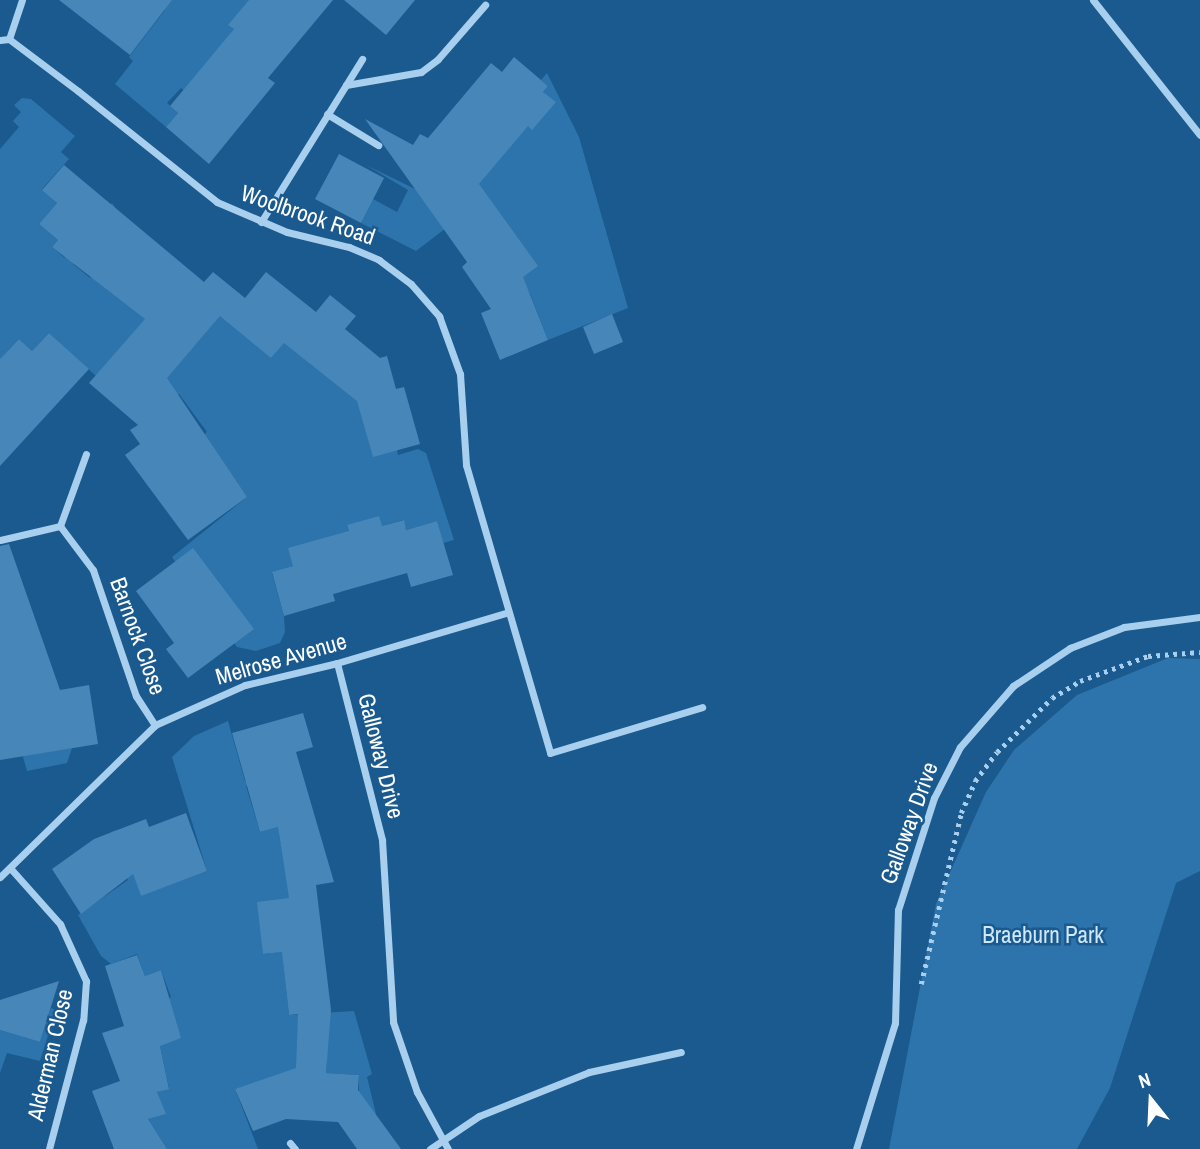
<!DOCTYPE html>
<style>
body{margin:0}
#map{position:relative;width:1200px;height:1149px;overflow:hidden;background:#1a5a8f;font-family:"Archivo Narrow",sans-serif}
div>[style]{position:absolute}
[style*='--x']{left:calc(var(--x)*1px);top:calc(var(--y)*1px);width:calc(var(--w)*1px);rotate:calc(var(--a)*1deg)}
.green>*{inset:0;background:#2d74ad}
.building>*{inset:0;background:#4786b8}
.path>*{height:4.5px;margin-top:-2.25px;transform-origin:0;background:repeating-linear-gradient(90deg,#a8cfee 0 3.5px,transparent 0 8.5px)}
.minor>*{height:7px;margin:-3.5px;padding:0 3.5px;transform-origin:3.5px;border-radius:3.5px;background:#a8cfee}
span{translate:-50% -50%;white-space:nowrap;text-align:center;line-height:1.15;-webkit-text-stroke:5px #1a5a8f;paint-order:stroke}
.street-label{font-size:23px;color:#fff}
.park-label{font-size:23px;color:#cee7fa}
.north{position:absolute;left:1116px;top:1065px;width:70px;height:70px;-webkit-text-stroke:5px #1a5a8f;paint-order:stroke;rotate:342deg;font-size:19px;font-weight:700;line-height:28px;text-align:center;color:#fff}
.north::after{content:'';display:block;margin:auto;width:24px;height:32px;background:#fff;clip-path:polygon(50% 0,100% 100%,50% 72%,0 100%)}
</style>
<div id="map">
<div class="green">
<i style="clip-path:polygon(153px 0,268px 0,229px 25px,234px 29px,186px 92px,181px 88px,167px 103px,178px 113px,166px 127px,115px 84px,133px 61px,129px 57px,165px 10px)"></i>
<i style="clip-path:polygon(547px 73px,579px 137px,628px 308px,548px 340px,530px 294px,472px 208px,416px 251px,361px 223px,373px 199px,397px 212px,408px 190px,366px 165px,452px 207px,496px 139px,555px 102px,543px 92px,548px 86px,541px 80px)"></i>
<i style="clip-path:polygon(22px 98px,31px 99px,75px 136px,61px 152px,69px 159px,42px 189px,57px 203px,39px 224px,58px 240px,52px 247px,65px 258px,112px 203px,117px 210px,73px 264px,90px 278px,98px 268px,196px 344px,239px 293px,271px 358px,294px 330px,364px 345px,348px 365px,373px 456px,397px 450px,398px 455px,418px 449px,426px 453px,454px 540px,443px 543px,437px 521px,406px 530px,403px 520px,385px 525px,397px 567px,347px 525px,353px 544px,330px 551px,341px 592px,333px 594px,318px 540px,293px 566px,272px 573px,284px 616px,285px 632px,280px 643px,256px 651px,237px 647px,172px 557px,247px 497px,185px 449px,207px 432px,179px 394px,144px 420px,49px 333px,32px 351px,19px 339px,2px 357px,0 389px,0 149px,19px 127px,13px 121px,21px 112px,14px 105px)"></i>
<i style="clip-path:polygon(1168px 658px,1200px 659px,1200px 871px,1176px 883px,1110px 1088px,1077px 1149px,889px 1149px,936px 904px,986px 792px,1014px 750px,1077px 695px)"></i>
<i style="clip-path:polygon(0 674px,12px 695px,57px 680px,51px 751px,72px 748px,67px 763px,27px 771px)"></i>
<i style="clip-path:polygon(228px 721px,245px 781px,294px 767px,296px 772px,246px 786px,260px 832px,309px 818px,279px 833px,288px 889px,315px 885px,263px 954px,323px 947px,319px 954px,283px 959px,289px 1015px,354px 1011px,372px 1074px,367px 1077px,376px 1114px,359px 1127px,359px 1075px,326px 1073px,327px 1055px,307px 1072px,235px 1089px,258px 1149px,167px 1149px,148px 1119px,165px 1114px,157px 1092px,169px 1088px,160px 1046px,167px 1000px,171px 997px,161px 970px,145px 976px,137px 954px,111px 964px,101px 956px,78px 915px,128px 880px,111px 832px,117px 830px,141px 895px,207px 871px,172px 757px,194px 736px)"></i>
<i style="clip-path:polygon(51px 1008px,56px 1010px,40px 1061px,7px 1053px,0 1073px,0 1030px,40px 1042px)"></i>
</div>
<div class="building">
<i style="clip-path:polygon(59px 0,172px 0,130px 55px)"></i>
<i style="clip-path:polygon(249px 0,333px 0,268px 78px,275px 83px,209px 164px,166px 127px,178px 113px,170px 106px,234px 29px,228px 25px)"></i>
<i style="clip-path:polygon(344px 0,415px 0,386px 35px)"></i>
<i style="clip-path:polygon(514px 57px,548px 86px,543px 92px,556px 102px,532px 130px,528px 126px,479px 184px,538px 266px,523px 277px,548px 340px,500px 360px,481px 313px,491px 309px,462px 267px,467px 262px,365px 119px,413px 145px,420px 134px,428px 138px,491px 63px,502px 72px)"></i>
<i style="clip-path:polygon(339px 154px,384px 178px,361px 223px,315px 199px)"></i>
<i style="clip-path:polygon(64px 165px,204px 282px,213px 272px,245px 298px,266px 272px,316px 312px,330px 295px,356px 316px,345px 329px,380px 358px,387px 356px,396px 389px,404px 387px,420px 444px,373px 457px,357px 401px,284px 343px,271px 358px,220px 316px,167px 378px,247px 497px,188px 540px,125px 455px,140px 444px,130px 430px,138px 425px,89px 383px,145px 319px,52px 247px,58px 240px,39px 224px,57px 203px,42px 190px)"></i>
<i style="clip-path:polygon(612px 314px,623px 342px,594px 354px,583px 327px)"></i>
<i style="clip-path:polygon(49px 333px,89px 369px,0 466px,0 359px,19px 339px,32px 351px)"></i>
<i style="clip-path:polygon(379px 516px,382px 526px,404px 520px,406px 530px,437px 521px,453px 575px,411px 587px,407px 573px,333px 594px,335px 601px,284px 616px,272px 572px,293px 566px,288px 548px,349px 531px,347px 525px)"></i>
<i style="clip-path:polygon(9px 544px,60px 690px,89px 685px,98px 744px,0 760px,0 546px)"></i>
<i style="clip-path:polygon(193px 548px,254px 629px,188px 678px,166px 649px,174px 643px,136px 591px)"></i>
<i style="clip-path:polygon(303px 713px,313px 747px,296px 752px,334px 882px,316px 885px,331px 1010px,326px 1073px,359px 1075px,358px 1090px,401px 1149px,357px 1149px,338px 1122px,286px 1119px,253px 1131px,235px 1089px,296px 1068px,298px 1014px,289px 1015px,282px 952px,263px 954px,257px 902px,289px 898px,278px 827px,260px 832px,232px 733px)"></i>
<i style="clip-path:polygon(186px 813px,207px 871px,141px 896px,133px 874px,81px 914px,52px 869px,94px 839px,146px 819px,149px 827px)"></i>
<i style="clip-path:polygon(137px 955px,145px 976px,161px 970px,181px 1038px,160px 1046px,169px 1089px,157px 1092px,166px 1114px,148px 1119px,167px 1149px,114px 1149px,92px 1091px,120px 1081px,102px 1033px,124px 1026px,105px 966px)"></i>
<i style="clip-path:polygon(59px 981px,40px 1042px,0 1030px,0 1000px)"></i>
</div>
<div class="path">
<i style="--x:921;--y:984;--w:176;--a:-76.8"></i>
<i style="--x:961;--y:813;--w:35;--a:-66"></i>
<i style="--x:975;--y:781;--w:36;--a:-53"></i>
<i style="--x:997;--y:752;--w:77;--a:-44.5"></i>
<i style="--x:1052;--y:698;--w:33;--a:-31"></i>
<i style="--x:1080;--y:681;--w:72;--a:-20.2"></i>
<i style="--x:1148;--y:656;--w:52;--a:-4.4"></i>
</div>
<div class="minor">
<i style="--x:1093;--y:0;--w:172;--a:51.6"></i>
<i style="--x:9;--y:39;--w:41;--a:-71.6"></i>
<i style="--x:0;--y:40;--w:9;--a:-6"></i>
<i style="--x:9;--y:39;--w:86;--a:37"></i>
<i style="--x:78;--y:91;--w:178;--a:38.6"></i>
<i style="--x:217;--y:202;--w:76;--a:23.2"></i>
<i style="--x:287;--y:232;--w:64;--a:13.6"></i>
<i style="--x:349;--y:247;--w:33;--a:23"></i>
<i style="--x:379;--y:260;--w:40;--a:37"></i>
<i style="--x:411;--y:284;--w:43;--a:48.8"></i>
<i style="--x:439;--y:316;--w:62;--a:70.1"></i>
<i style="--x:460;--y:374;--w:91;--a:86.2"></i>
<i style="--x:466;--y:465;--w:300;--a:73.7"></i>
<i style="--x:550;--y:753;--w:159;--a:-16.8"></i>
<i style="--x:346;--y:85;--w:76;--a:-9.8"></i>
<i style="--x:421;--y:72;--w:21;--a:-37"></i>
<i style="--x:438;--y:59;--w:72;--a:-49"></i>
<i style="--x:327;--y:114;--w:60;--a:31.3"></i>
<i style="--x:261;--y:222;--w:192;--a:-58.2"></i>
<i style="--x:86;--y:454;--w:77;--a:109.9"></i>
<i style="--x:60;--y:526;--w:55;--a:53.1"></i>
<i style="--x:93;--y:570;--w:133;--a:71.2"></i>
<i style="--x:136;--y:696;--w:35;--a:57"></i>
<i style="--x:0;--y:540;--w:62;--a:-13.1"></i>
<i style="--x:337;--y:663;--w:183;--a:75.7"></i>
<i style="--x:382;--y:840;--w:182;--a:86.5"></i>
<i style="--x:393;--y:1022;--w:74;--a:71.1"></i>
<i style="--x:417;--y:1092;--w:65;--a:61.5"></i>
<i style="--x:11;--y:869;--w:74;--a:48.3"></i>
<i style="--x:60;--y:924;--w:63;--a:65.5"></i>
<i style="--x:86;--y:981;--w:39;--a:94"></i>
<i style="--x:83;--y:1020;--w:133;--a:104.8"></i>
<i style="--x:0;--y:877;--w:217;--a:-44.4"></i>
<i style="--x:155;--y:725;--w:98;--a:-24"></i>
<i style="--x:245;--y:685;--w:95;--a:-13.4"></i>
<i style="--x:337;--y:663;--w:179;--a:-16.5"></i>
<i style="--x:290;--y:1143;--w:8;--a:50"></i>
<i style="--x:430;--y:1149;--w:59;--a:-34"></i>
<i style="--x:479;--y:1116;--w:118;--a:-21.8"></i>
<i style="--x:589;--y:1072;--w:94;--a:-12.3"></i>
<i style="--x:856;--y:1149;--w:132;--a:-72.8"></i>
<i style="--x:895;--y:1023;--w:113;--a:-88.5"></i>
<i style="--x:898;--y:910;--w:118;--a:-72.2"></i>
<i style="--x:934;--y:798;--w:57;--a:-63"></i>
<i style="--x:960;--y:747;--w:81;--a:-49"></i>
<i style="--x:1013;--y:686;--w:69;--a:-33.7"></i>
<i style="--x:1070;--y:648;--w:58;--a:-21.3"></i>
<i style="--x:1124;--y:627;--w:77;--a:-7.5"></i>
</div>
<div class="street-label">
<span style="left:308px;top:215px;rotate:19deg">Woolbrook Road</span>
<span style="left:138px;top:636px;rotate:70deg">Barnock Close</span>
<span style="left:281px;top:659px;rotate:-16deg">Melrose Avenue</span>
<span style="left:381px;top:756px;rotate:76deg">Galloway Drive</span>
<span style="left:909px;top:823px;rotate:-70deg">Galloway Drive</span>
<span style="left:50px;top:1055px;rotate:-77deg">Alderman Close</span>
</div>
<div class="park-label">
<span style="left:1043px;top:935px">Braeburn Park</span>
</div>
<div class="north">N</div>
</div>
